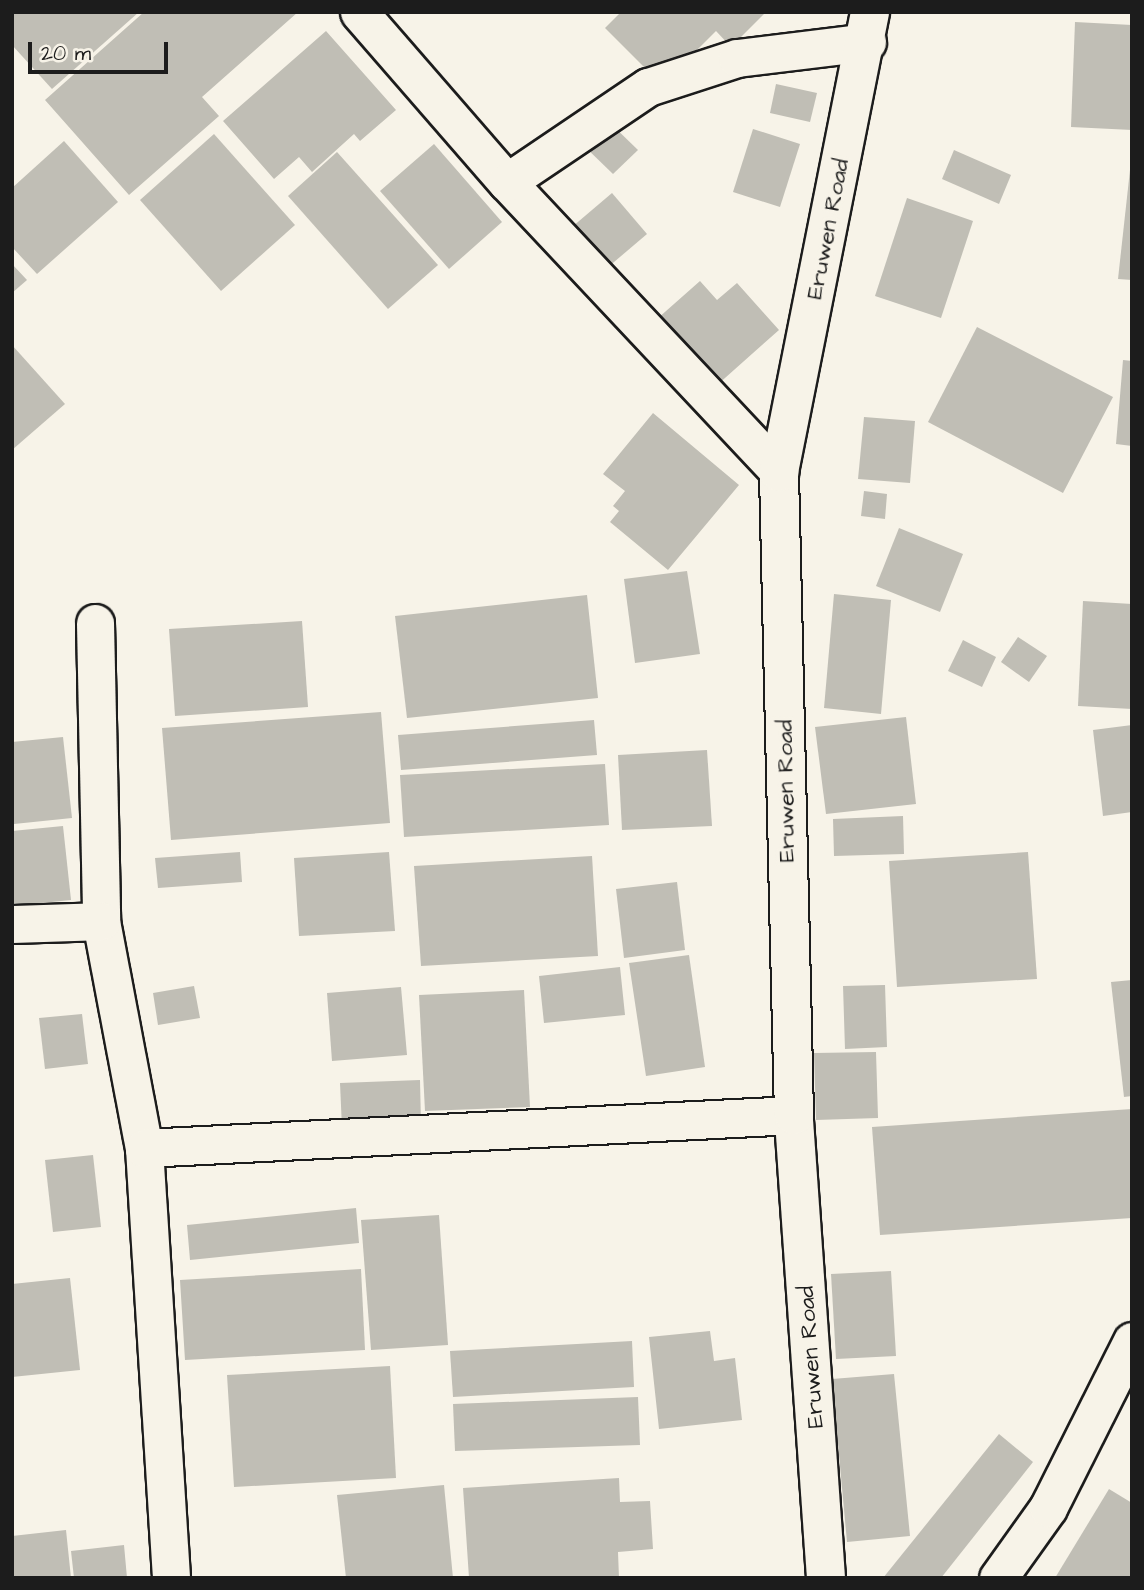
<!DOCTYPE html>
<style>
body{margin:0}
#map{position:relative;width:1144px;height:1590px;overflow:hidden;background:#f7f3e8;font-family:"Architects Daughter",sans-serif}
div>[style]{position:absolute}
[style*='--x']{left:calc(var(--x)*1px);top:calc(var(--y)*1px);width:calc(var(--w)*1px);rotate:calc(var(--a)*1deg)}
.building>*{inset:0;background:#c0beb5}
.roads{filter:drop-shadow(2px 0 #1c1c1c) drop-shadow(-2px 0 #1c1c1c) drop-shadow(0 2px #1c1c1c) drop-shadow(0 -2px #1c1c1c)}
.minor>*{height:37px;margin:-18.5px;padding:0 18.5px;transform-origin:18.5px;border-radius:18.5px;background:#f7f3e8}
.tertiary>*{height:38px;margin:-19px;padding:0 19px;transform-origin:19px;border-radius:19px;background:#f7f3e8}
span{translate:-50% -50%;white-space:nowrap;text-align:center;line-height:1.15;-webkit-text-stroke:7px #f7f3e8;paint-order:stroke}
.street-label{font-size:23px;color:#1c1c1c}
.frame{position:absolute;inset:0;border:14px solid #1c1c1c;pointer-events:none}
.scale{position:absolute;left:28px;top:42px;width:140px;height:32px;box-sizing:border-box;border:4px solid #1c1c1c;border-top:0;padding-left:9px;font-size:21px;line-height:24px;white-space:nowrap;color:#1c1c1c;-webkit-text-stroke:5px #f7f3e8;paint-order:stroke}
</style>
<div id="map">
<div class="building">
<i style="clip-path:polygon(12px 12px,139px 12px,52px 89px,12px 45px)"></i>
<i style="clip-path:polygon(144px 12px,298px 12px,202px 97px,219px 116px,129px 195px,45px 100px)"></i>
<i style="clip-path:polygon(621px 12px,766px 12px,731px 47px,716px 31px,662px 85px,605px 28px)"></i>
<i style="clip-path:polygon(1075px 22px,1132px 25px,1132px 130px,1071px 127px)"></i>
<i style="clip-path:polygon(326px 31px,396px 110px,360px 141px,354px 134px,312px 172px,299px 157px,274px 179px,223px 121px)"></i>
<i style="clip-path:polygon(776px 84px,817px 93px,810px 122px,770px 113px)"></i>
<i style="clip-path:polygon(606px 119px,638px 150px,613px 174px,581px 143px)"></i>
<i style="clip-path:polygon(753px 129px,800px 144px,780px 207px,733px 192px)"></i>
<i style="clip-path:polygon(214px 134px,295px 225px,221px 291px,140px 200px)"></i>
<i style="clip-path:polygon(64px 141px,118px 202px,37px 274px,12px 247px,12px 188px)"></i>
<i style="clip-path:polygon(434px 144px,502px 222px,449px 269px,380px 191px)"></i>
<i style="clip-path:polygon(954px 150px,1011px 175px,999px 204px,942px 179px)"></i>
<i style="clip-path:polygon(337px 152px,438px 265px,388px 309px,288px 196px)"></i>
<i style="clip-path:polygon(1130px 170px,1132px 170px,1132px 280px,1118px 279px)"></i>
<i style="clip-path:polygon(612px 193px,647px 234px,607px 268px,572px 227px)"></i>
<i style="clip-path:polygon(907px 198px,973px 221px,941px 318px,875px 296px)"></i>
<i style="clip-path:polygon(12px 264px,27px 280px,12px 293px)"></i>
<i style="clip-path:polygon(700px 281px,717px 300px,737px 283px,779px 330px,716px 386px,657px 319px)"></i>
<i style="clip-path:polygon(977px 327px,1113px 397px,1063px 493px,928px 422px)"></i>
<i style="clip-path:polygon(12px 345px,65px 404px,12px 450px)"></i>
<i style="clip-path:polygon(1123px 360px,1132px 361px,1132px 446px,1116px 444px)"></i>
<i style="clip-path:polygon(653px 413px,739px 485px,668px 570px,610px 522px,619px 511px,613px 506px,625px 491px,603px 474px)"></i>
<i style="clip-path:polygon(864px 417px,915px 421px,910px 483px,858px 479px)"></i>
<i style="clip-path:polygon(864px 491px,887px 494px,885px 519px,861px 516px)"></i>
<i style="clip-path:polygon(899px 528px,963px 554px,940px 612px,876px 586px)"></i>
<i style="clip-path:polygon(687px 571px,700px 654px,635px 663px,624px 579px)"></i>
<i style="clip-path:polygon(834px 594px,891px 600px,881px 714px,824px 708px)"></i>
<i style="clip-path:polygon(587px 595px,598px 698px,407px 718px,395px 616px)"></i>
<i style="clip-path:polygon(1083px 601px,1132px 604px,1132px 709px,1078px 706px)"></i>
<i style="clip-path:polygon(302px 621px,308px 707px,175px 716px,169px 629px)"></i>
<i style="clip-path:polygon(1018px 637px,1047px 656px,1029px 682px,1001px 662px)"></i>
<i style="clip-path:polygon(963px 640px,996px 657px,982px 687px,948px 671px)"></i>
<i style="clip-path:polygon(381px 712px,390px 823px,171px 840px,162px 728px)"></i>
<i style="clip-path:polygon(906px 717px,916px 804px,826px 814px,815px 727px)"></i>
<i style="clip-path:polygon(594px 720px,597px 755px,401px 770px,398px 735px)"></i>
<i style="clip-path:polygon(1132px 725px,1132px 812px,1103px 816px,1093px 730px)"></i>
<i style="clip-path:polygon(63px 737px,72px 818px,14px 824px,12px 742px)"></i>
<i style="clip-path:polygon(707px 750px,712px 826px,622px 830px,618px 755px)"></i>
<i style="clip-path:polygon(605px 764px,609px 825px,404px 837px,400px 775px)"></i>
<i style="clip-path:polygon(903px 816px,904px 854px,834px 856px,833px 819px)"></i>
<i style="clip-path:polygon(63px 826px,71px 900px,12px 906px,12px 831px)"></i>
<i style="clip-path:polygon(240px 852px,242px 882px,158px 888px,155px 858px)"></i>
<i style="clip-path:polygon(389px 852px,395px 931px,299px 936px,294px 858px)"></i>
<i style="clip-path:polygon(1028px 852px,1037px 979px,897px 987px,889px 861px)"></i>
<i style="clip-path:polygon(592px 856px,598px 956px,421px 966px,414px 866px)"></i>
<i style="clip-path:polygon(677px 882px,685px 950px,624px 958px,616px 889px)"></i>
<i style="clip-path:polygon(689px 955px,705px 1067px,646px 1076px,629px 963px)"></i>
<i style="clip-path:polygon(620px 967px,625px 1015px,544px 1023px,539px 976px)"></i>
<i style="clip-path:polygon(1132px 980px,1132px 1096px,1124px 1097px,1111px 982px)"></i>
<i style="clip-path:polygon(885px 985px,887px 1047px,845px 1049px,843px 986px)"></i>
<i style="clip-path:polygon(194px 986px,200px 1018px,158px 1025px,153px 993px)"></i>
<i style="clip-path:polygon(401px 987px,407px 1055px,332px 1061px,327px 993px)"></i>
<i style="clip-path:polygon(524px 990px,530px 1107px,425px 1111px,419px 995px)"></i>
<i style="clip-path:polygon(82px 1014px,88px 1064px,45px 1069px,39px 1018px)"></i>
<i style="clip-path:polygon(876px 1052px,878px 1118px,816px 1120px,814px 1053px)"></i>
<i style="clip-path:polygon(420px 1080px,421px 1125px,342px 1128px,340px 1083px)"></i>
<i style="clip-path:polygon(1132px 1109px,1132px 1218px,880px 1235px,872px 1127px)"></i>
<i style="clip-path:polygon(93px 1155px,101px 1227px,53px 1232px,45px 1160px)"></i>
<i style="clip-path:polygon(356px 1208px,359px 1243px,190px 1260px,187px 1225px)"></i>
<i style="clip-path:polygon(439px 1215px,448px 1345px,371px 1350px,361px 1220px)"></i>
<i style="clip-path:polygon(361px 1269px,365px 1350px,185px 1360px,180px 1280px)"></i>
<i style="clip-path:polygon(891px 1271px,896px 1356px,836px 1359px,831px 1274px)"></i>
<i style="clip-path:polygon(70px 1278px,80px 1370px,12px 1377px,12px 1284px)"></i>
<i style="clip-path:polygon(710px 1331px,714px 1361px,735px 1358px,742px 1420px,659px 1429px,649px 1337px)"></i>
<i style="clip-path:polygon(632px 1341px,634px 1387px,453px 1397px,450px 1351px)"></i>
<i style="clip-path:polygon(390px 1366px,396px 1478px,234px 1487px,227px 1375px)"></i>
<i style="clip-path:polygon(894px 1374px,910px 1536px,847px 1542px,832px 1379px)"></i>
<i style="clip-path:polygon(638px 1397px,640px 1445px,455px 1451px,453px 1404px)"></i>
<i style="clip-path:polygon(999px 1434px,1033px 1462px,941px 1578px,883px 1578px)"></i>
<i style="clip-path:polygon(619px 1478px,620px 1502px,650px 1501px,653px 1549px,618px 1552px,619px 1578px,469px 1578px,463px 1488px)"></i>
<i style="clip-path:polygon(444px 1485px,453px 1578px,346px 1578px,337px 1495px)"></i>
<i style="clip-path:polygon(1109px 1489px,1132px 1503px,1132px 1578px,1055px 1578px)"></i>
<i style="clip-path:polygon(66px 1530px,71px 1578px,12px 1578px,12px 1536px)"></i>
<i style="clip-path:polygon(124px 1545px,127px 1578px,74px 1578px,71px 1551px)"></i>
</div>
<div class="roads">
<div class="minor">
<i style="--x:359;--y:12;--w:225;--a:49"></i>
<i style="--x:507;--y:182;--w:398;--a:46.8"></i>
<i style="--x:507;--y:182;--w:170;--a:-34"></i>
<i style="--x:648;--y:87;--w:94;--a:-18"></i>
<i style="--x:737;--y:58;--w:131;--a:-7"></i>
<i style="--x:95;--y:623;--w:298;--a:88.8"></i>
<i style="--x:101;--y:921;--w:231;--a:79.3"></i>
<i style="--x:144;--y:1148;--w:431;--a:86.4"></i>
<i style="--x:12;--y:924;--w:89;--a:-1.9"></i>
<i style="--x:144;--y:1148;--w:651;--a:-2.91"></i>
<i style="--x:998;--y:1578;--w:86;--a:-54.5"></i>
<i style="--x:1048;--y:1508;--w:187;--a:-63.3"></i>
</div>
<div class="tertiary">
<i style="--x:826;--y:1578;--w:464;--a:-94"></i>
<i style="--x:794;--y:1115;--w:643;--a:-91.34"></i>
<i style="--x:779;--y:472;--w:469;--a:-78.8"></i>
</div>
</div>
<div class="street-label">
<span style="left:828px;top:229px;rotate:-79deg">Eruwen Road</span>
<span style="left:786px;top:791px;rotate:-91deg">Eruwen Road</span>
<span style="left:811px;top:1357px;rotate:-94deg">Eruwen Road</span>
</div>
<div class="frame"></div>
<div class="scale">20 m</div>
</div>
